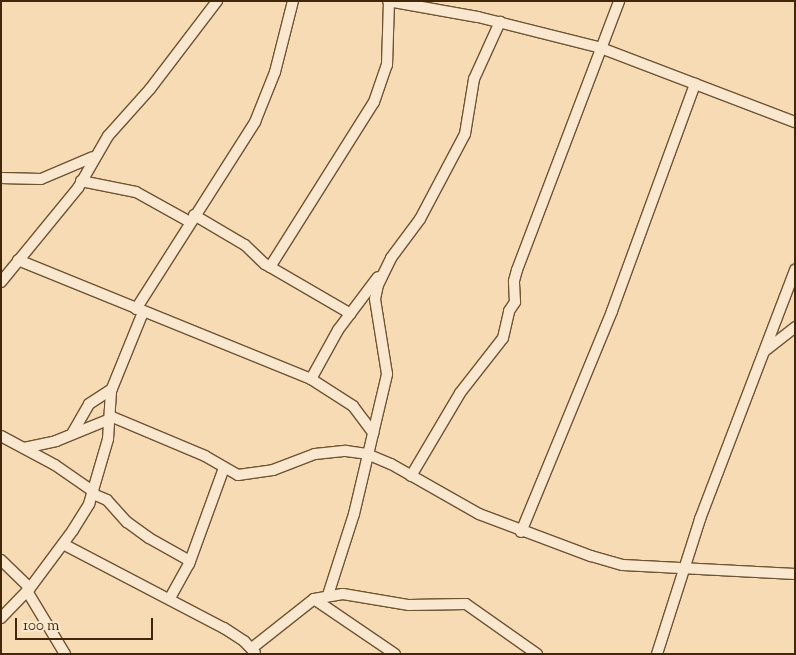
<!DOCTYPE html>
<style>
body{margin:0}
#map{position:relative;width:796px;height:655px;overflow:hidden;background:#f6dbb5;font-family:"Sorts Mill Goudy",serif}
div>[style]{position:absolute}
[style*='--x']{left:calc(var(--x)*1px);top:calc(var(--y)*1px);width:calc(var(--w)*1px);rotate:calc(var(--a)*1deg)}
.roads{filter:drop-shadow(1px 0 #6e5432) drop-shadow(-1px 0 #6e5432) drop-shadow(0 1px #6e5432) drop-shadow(0 -1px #6e5432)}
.minor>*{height:10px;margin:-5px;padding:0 5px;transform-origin:5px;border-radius:5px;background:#f9e8cf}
span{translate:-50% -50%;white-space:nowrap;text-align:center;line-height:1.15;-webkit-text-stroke:4px #f9e8cf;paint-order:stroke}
.frame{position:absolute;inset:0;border:2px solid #412707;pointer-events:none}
.scale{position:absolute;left:15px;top:618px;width:138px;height:22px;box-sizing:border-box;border:2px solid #412707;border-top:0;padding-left:6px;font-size:15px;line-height:18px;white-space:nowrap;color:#412707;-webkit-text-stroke:4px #f9e8cf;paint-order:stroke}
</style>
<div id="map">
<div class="roads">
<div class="minor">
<i style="--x:388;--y:1;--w:91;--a:10.1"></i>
<i style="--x:478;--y:17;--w:127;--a:14.1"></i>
<i style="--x:601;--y:48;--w:208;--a:20.9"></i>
<i style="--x:1;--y:178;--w:40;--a:1.4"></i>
<i style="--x:41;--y:179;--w:56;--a:-22.9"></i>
<i style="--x:81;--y:181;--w:56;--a:11.3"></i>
<i style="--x:136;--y:192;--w:62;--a:29.1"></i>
<i style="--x:194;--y:215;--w:59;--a:30.5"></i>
<i style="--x:245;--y:245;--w:28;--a:44"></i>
<i style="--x:265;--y:264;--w:99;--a:30.2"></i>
<i style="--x:18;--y:260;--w:316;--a:22.1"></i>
<i style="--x:311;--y:379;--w:50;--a:32.7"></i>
<i style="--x:353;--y:406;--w:34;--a:53"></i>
<i style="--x:270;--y:267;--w:195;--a:-57.8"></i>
<i style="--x:374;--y:102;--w:39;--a:-71"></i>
<i style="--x:387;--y:65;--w:64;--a:-88.2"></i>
<i style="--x:1;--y:282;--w:122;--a:-50.7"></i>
<i style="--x:78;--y:188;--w:60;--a:-60"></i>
<i style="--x:108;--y:136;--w:63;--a:-48.2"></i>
<i style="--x:150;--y:89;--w:111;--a:-52.7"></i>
<i style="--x:136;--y:309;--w:222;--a:-57.5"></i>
<i style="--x:255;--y:122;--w:54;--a:-68.2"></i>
<i style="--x:275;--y:72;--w:73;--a:-75.8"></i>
<i style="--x:766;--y:350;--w:37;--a:-38"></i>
<i style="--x:311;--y:379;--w:56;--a:-61.1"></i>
<i style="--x:338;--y:330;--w:66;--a:-53"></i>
<i style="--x:110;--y:416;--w:103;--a:22.8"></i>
<i style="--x:205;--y:456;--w:38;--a:30"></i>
<i style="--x:238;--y:475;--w:35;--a:-8"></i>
<i style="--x:273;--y:470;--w:45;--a:-20.9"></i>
<i style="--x:315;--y:454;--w:31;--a:-6"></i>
<i style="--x:346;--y:451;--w:21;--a:8"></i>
<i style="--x:367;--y:454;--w:26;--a:23"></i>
<i style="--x:391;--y:464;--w:101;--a:29.6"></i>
<i style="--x:479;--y:514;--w:120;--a:20.6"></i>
<i style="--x:591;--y:556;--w:33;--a:16"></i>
<i style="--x:623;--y:565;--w:172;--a:3"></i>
<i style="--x:73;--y:432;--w:32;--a:-60"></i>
<i style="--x:89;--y:404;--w:27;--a:-33"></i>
<i style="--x:1;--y:436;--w:61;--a:28.2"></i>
<i style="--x:55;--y:465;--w:47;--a:34.7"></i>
<i style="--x:24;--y:448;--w:33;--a:-12"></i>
<i style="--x:56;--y:441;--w:58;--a:-22.2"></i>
<i style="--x:411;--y:476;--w:96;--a:-59.4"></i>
<i style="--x:460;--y:393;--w:70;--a:-52"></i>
<i style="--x:503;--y:338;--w:28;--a:-77"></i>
<i style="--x:509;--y:311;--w:11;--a:-56"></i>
<i style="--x:515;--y:302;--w:21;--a:-93"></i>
<i style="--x:514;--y:281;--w:11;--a:-75"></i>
<i style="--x:517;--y:270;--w:288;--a:-69.2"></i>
<i style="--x:93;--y:494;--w:15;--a:23"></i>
<i style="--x:107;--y:500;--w:30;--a:48"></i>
<i style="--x:127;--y:522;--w:27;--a:36"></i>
<i style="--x:149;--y:538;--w:47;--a:29.3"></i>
<i style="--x:521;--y:532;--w:239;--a:-67.6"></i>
<i style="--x:612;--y:311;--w:242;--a:-69.9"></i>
<i style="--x:63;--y:544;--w:182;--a:27.6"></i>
<i style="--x:224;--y:628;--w:24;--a:33"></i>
<i style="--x:244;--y:641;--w:16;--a:47"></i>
<i style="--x:1;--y:560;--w:40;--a:44"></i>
<i style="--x:27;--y:591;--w:74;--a:58.9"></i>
<i style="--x:328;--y:595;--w:85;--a:-72.2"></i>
<i style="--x:354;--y:514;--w:144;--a:-76.7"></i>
<i style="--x:387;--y:374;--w:76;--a:-99.1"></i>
<i style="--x:375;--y:299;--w:14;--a:-78"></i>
<i style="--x:378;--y:285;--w:30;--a:-64"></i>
<i style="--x:391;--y:258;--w:49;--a:-53.4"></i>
<i style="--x:420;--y:219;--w:96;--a:-62.1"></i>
<i style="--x:465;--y:134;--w:56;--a:-80.7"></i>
<i style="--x:474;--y:79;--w:63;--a:-65.5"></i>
<i style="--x:170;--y:598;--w:39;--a:-61"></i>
<i style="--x:189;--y:564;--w:102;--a:-70"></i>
<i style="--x:314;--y:599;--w:98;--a:34.2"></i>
<i style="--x:1;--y:618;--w:42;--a:-46"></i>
<i style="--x:30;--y:588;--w:72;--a:-53.4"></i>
<i style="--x:73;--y:530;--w:31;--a:-58"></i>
<i style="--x:89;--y:504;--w:68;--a:-73.7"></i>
<i style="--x:108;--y:439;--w:48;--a:-86.4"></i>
<i style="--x:111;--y:391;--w:85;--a:-67.9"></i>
<i style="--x:252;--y:648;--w:79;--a:-38.3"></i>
<i style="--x:314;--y:599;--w:29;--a:-10"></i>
<i style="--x:343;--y:594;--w:67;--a:9.5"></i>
<i style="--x:409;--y:605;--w:57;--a:-1"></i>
<i style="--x:466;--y:604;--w:87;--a:35.2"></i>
<i style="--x:657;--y:654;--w:142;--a:-72.3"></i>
<i style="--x:700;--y:519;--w:267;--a:-69.1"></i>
</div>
</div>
<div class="frame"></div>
<div class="scale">100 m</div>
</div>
